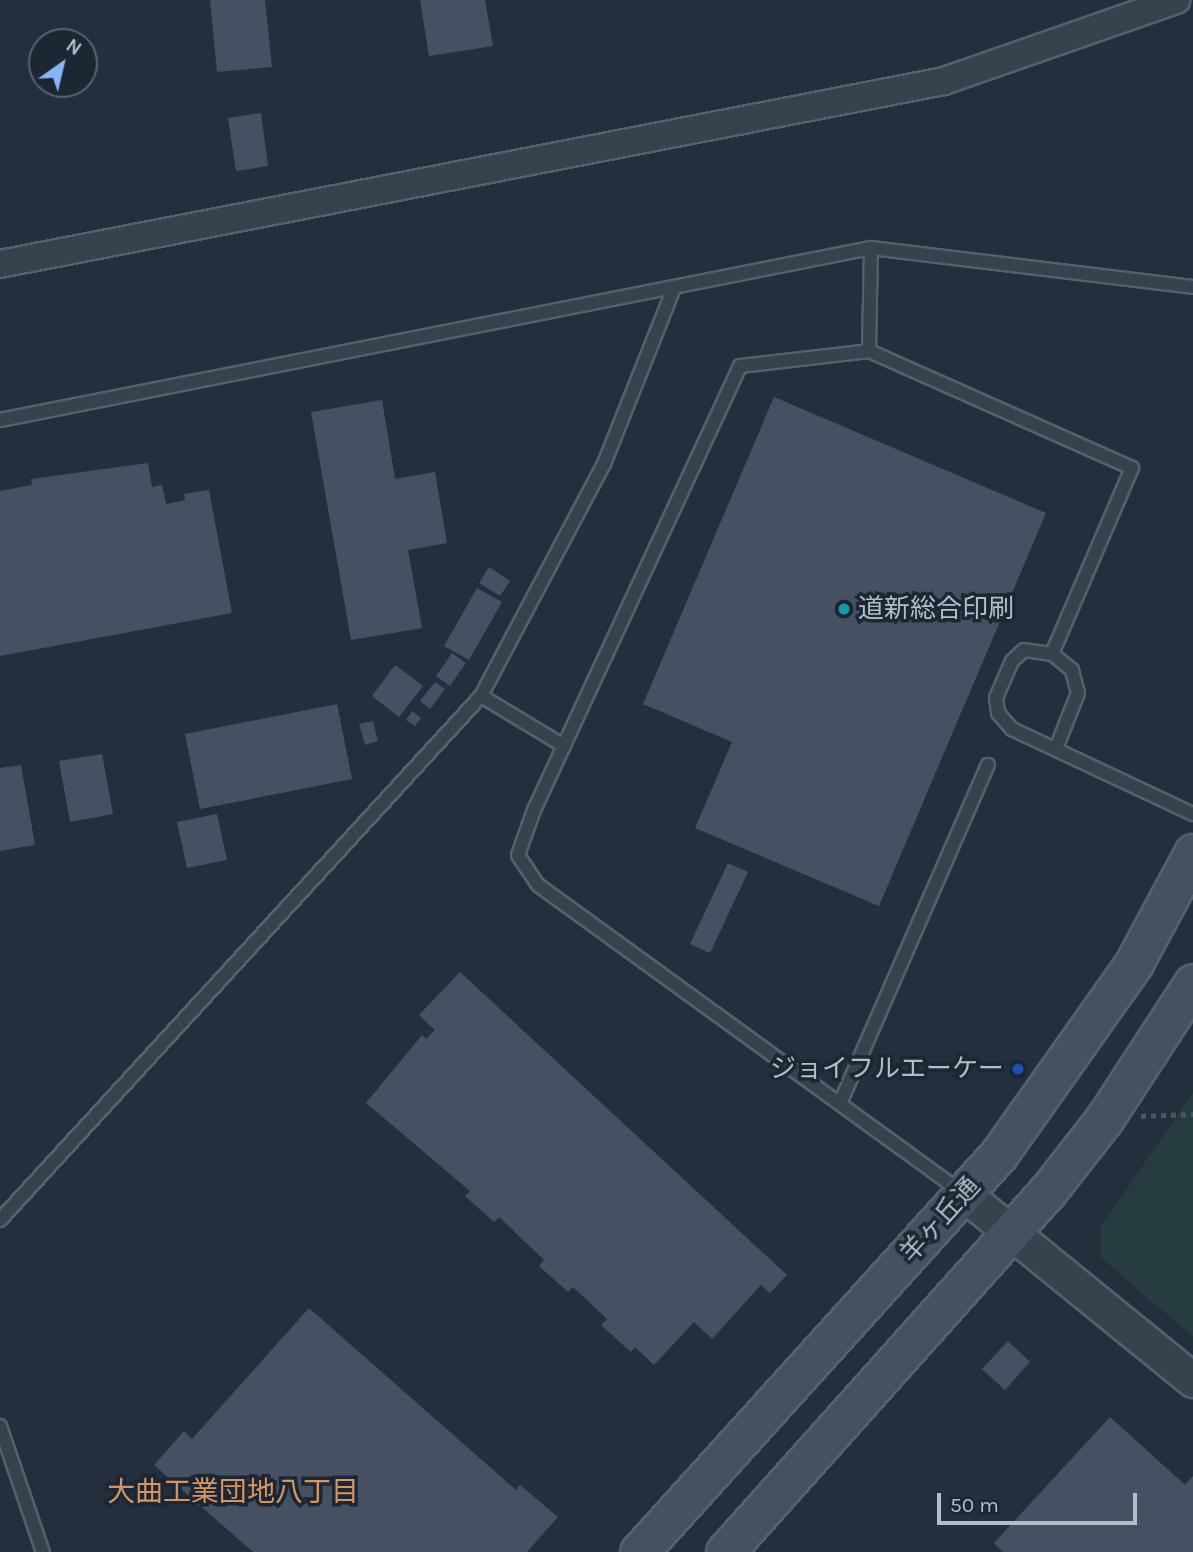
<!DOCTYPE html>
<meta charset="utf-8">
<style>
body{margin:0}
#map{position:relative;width:1193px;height:1552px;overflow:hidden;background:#242f3e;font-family:Karla,"Noto Sans JP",sans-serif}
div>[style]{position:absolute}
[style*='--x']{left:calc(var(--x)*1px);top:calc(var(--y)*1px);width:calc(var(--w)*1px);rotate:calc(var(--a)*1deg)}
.green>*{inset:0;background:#263c3f}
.building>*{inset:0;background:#455162}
.path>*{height:4.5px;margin-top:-2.25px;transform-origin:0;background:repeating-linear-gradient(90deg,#44595c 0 5px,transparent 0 10px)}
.roads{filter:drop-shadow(2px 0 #565f6c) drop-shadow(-2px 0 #565f6c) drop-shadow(0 2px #565f6c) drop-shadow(0 -2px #565f6c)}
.service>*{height:12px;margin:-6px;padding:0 6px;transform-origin:6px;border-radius:6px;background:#38414e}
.minor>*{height:26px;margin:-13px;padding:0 13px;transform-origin:13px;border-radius:13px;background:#38414e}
.tertiary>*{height:33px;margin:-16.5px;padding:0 16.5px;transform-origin:16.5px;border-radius:16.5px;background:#38414e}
.secondary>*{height:37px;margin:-18.5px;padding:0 18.5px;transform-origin:18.5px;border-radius:18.5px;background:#465061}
.dots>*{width:19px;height:19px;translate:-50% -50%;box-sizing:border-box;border:4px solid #1d2633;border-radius:50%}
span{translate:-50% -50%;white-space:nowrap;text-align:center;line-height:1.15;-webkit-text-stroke:7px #1d2633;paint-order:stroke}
.poi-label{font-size:26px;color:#b4bcc9}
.left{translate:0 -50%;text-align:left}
.right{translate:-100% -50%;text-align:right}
.street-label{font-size:26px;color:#b4bcc9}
.neighbourhood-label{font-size:28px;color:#d59563}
.north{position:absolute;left:28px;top:28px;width:70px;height:70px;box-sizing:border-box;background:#1d2633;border:2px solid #59626f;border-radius:50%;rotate:34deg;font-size:19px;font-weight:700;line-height:28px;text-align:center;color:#b4bcc9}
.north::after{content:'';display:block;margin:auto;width:24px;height:32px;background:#8ab4f8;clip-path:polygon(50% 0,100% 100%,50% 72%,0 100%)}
.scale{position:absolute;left:937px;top:1493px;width:200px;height:32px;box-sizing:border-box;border:4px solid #b4bcc9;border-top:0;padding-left:9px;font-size:21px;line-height:24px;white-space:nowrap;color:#b4bcc9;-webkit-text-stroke:5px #1d2633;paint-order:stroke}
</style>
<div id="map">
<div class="green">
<i style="clip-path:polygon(1193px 1093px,1193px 1337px,1100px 1257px,1101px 1226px)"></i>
</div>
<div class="building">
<i style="clip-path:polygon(210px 0,265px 0,272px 67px,217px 72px)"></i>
<i style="clip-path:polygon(420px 0,485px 0,493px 46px,429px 56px)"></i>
<i style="clip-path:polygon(261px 113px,268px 166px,236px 171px,228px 118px)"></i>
<i style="clip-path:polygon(774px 397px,1046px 513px,879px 906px,695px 828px,732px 742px,643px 704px)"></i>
<i style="clip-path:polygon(382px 400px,395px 479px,435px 472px,447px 543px,408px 550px,422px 628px,351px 640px,311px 412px)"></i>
<i style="clip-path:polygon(148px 463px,152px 487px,162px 485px,166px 504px,185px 500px,184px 494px,209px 490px,232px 613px,0 656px,0 491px,32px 485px,31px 479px)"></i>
<i style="clip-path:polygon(489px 567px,510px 581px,500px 596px,479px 583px)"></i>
<i style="clip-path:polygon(477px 588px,502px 602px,469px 660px,444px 646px)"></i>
<i style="clip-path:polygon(452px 653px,466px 663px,450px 686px,436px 676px)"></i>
<i style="clip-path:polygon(395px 665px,423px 686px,399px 717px,372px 696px)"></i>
<i style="clip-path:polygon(435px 682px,445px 689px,430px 709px,420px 701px)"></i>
<i style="clip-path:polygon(337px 704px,352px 779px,200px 809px,185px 734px)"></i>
<i style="clip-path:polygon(412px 711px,421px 718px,415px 726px,406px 720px)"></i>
<i style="clip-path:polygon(373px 721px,378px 741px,365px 745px,359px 724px)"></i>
<i style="clip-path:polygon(102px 754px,113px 814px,70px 822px,59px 761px)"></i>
<i style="clip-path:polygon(21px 765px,35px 845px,0 851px,0 768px)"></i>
<i style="clip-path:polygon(217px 814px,227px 860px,187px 868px,177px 822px)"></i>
<i style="clip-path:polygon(728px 863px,748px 872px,710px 953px,690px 944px)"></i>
<i style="clip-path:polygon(460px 972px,787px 1275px,770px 1293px,761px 1285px,712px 1339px,694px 1322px,654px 1365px,635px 1347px,631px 1352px,601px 1325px,607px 1319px,573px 1287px,568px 1292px,539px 1266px,544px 1260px,499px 1217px,494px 1222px,465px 1196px,470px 1191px,366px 1103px,422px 1035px,426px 1039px,435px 1030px,419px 1015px)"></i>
<i style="clip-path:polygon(309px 1308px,516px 1490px,520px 1485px,558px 1517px,527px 1552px,253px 1552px,154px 1465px,184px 1431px,192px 1439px)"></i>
<i style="clip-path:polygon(1008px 1341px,1030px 1362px,1005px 1390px,982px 1369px)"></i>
<i style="clip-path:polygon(1110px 1417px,1185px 1485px,1193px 1476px,1193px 1552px,1003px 1552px,994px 1543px)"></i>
</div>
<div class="path">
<i style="--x:1141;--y:1116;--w:52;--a:-2.2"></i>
</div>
<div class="roads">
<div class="service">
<i style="--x:869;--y:351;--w:103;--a:-88.9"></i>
<i style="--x:0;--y:420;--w:888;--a:-11.17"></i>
<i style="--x:871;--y:248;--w:324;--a:6.9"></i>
<i style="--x:481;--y:696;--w:97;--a:31.1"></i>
<i style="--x:1057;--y:746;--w:57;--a:-68.4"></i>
<i style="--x:1078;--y:693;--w:24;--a:-105"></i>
<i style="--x:1072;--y:670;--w:26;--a:-141"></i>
<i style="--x:1052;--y:654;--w:28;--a:-172"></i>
<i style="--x:1024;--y:650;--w:16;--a:137"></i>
<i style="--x:1012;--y:661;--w:40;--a:113.4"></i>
<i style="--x:996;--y:698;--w:15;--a:82"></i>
<i style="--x:998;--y:713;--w:21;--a:49"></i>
<i style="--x:1012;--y:729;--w:200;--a:25.2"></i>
<i style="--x:841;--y:1101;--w:367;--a:-66.4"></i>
<i style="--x:960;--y:1191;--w:521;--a:-144.05"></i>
<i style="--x:538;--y:885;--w:36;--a:-124"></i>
<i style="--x:518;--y:855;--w:48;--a:-70.4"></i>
<i style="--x:534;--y:810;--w:489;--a:-65.1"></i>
<i style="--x:740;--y:366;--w:130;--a:-6.6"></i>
<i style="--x:869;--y:351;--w:288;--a:24"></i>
<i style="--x:1132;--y:468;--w:202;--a:113.3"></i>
<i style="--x:0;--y:1220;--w:711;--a:-47.45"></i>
<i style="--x:481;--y:696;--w:263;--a:-62.1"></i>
<i style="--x:604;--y:464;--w:189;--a:-68.3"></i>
<i style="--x:0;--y:1426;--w:133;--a:71.2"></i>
</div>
<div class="minor">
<i style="--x:0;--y:264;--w:962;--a:-10.97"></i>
<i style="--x:944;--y:81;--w:246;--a:-19.2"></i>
</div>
<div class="tertiary">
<i style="--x:964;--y:1194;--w:295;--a:39.1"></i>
</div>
<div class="secondary">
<i style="--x:639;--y:1552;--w:537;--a:-47.87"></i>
<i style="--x:999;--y:1154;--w:234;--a:-54.7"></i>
<i style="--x:1134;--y:963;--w:125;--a:-61.8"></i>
<i style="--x:725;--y:1552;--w:484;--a:-48.2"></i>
<i style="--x:1048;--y:1191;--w:93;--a:-52"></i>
<i style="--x:1105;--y:1118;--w:161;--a:-56.9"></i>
</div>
</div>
<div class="dots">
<i style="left:844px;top:609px;background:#0f9aa8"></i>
<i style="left:1018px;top:1069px;background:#1a4fb4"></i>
</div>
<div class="poi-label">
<span class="left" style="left:858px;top:609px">道新総合印刷</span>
<span class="right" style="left:1004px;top:1069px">ジョイフルエーケー</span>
</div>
<div class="street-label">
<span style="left:940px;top:1220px;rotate:-48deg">羊ヶ丘通</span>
</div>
<div class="neighbourhood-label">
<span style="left:233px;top:1492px">大曲工業団地八丁目</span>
</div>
<div class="north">N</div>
<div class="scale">50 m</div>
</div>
